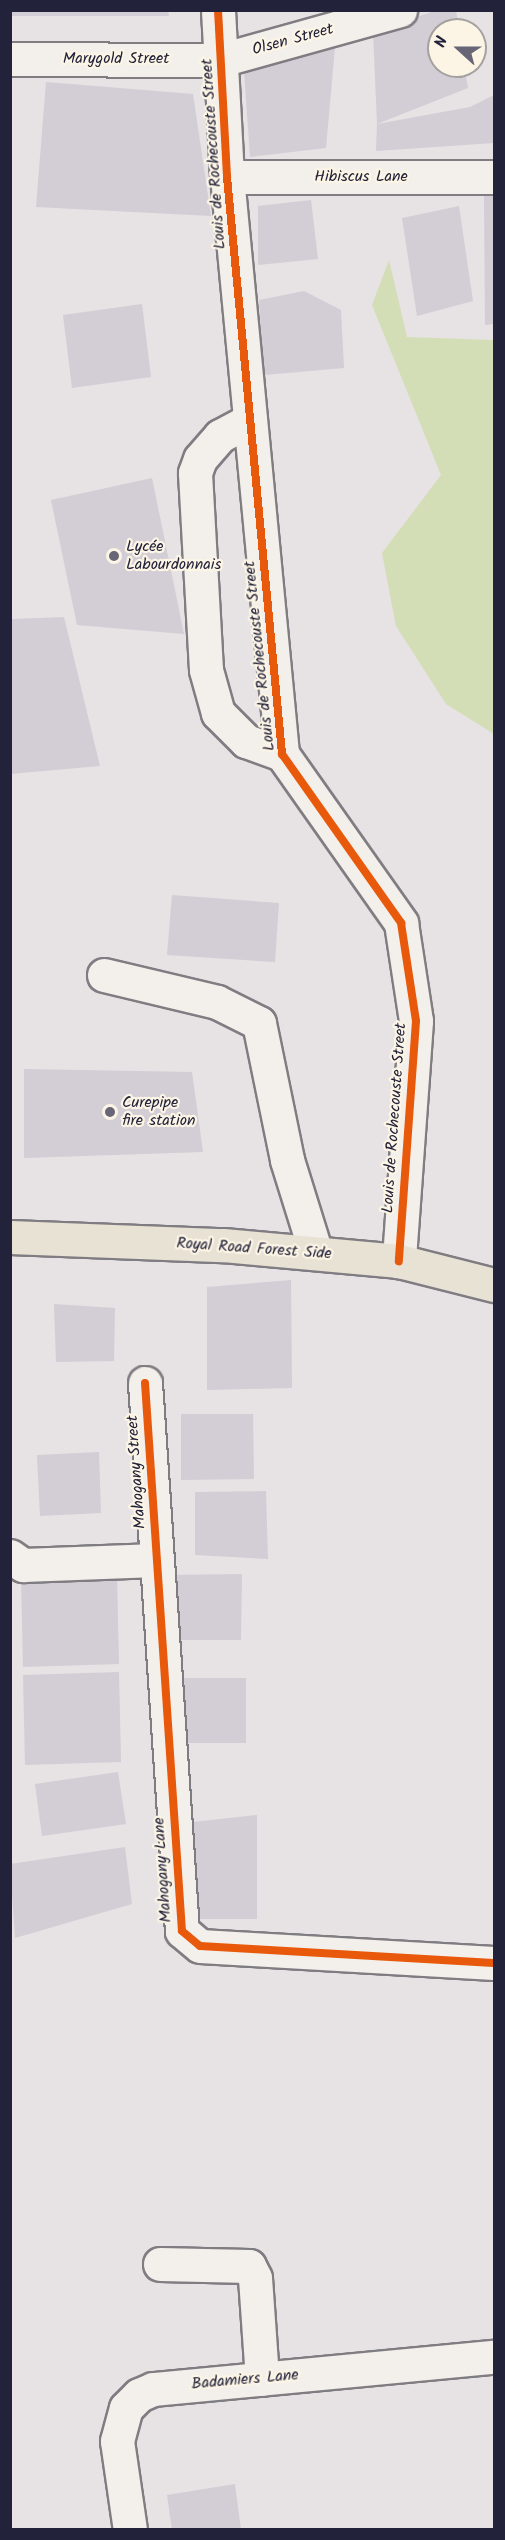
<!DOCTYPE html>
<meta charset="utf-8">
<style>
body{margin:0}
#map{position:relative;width:505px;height:2540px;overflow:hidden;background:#e7e2e3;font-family:Kalam,sans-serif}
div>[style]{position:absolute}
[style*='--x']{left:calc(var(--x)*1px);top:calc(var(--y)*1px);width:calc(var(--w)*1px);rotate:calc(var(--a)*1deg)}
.green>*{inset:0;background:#d3deb6}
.building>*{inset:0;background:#d3cdd6}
.roads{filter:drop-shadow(2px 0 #7f7d82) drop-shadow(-2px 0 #7f7d82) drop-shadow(0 2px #7f7d82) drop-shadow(0 -2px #7f7d82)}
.minor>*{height:33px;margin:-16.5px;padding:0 16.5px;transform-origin:16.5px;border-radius:16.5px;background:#f3f0eb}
.major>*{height:33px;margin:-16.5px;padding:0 16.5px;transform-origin:16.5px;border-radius:16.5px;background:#e8e2d5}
.cycleway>*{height:8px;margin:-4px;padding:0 4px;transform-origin:4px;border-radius:4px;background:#e8590c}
.dots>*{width:16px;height:16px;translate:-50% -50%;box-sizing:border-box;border:3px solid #fcf5e5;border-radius:50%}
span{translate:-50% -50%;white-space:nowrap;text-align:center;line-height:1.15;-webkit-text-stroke:4.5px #fcf5e5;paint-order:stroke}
.street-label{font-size:16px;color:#22223b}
.poi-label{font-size:16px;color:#22223b}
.left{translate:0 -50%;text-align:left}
.frame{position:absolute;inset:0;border:12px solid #22223b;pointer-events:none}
.north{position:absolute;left:427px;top:18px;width:60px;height:60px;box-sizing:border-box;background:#fcf5e5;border:2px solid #a5a1a1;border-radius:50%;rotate:291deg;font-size:16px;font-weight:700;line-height:24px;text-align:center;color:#22223b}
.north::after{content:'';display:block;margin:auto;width:21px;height:27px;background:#676576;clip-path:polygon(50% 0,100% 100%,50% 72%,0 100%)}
</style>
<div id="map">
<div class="green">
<i style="clip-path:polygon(389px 260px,407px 337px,494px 340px,494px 734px,446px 704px,396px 626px,382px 553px,441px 475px,372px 305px)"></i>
</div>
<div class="building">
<i style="clip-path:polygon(10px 10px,168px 10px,169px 16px,10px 16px)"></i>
<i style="clip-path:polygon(438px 10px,456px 10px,459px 30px,439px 30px,439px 66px,464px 66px,468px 88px,377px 124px,373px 31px)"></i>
<i style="clip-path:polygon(336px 36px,326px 148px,250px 157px,244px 71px)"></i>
<i style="clip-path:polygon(46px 82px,193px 94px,211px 216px,36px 207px)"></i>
<i style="clip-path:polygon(494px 95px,494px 143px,376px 151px,377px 124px,470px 107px)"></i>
<i style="clip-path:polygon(494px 194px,494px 324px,485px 325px,484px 196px)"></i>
<i style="clip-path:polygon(311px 200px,318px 259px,258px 265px,258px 206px)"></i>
<i style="clip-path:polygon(459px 206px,473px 301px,417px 316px,402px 218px)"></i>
<i style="clip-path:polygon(304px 291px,341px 310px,344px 368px,264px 375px,259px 300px)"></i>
<i style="clip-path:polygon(142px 304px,151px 377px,72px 388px,63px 315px)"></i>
<i style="clip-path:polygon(152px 478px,184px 634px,77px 625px,51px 500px)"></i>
<i style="clip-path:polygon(64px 617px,100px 766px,10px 774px,12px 619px)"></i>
<i style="clip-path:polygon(172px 895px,279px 903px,275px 962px,167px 955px)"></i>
<i style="clip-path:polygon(24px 1069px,192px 1072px,203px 1152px,24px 1158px)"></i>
<i style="clip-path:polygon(291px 1280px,292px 1388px,207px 1390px,207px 1287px)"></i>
<i style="clip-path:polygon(54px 1304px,115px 1308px,114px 1361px,56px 1362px)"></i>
<i style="clip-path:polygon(181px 1414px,253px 1414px,254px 1479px,181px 1480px)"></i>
<i style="clip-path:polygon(99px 1452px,101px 1513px,40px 1516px,37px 1455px)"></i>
<i style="clip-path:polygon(266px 1491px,268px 1559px,195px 1555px,195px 1492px)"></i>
<i style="clip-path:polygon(117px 1574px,119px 1664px,23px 1667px,21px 1577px)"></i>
<i style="clip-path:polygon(242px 1574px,241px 1640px,170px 1640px,170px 1575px)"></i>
<i style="clip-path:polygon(119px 1672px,121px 1762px,25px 1765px,23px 1675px)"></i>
<i style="clip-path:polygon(174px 1678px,246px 1678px,246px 1743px,174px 1743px)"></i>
<i style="clip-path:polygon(118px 1772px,126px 1824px,42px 1836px,35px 1784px)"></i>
<i style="clip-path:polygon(257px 1815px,257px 1919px,185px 1919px,184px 1823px)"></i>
<i style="clip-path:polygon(125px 1847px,132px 1904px,15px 1938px,10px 1864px)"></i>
<i style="clip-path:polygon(235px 2484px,241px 2530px,172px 2530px,167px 2495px)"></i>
</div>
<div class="roads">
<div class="minor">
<i style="--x:218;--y:10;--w:167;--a:86.9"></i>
<i style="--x:227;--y:177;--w:580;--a:84.55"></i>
<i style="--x:282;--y:754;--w:207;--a:54.8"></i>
<i style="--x:401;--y:923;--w:99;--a:81.3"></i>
<i style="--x:416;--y:1021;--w:241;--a:94.1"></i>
<i style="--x:10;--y:59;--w:211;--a:0.3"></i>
<i style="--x:221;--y:60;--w:186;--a:-15.6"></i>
<i style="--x:227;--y:177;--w:267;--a:0"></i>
<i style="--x:250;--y:420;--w:34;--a:152"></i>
<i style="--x:220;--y:436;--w:30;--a:131"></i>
<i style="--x:200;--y:459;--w:15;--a:110"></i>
<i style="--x:195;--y:473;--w:197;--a:86.8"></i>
<i style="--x:206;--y:670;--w:45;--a:74.4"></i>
<i style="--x:218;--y:713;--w:40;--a:45"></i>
<i style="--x:246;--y:741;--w:38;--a:20"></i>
<i style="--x:104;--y:975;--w:116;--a:13.4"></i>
<i style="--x:217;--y:1002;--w:47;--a:26.6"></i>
<i style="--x:259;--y:1023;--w:140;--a:78.4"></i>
<i style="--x:287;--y:1160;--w:97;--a:72.7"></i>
<i style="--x:145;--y:1383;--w:549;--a:86.14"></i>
<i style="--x:182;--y:1931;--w:23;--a:40"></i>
<i style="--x:200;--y:1946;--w:294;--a:3.3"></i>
<i style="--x:10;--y:1556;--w:16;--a:35"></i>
<i style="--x:23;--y:1565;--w:133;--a:-2.2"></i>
<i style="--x:160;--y:2264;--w:89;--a:1.3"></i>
<i style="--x:249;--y:2266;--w:13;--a:63"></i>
<i style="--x:255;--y:2278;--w:101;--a:86"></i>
<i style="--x:130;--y:2530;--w:90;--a:-98.3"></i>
<i style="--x:117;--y:2441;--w:34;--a:-75"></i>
<i style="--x:126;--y:2408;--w:18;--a:-45"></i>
<i style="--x:139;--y:2395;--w:15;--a:-23"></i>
<i style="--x:153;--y:2389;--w:342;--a:-5.4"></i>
</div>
<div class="major">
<i style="--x:10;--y:1237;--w:213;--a:2.2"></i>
<i style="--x:223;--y:1245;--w:177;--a:5.2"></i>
<i style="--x:399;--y:1261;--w:98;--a:14.2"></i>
</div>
</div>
<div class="cycleway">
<i style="--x:218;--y:10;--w:167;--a:86.9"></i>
<i style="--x:227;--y:177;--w:580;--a:84.55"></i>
<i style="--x:282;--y:754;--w:207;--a:54.8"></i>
<i style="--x:401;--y:923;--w:99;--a:81.3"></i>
<i style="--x:416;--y:1021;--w:241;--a:94.1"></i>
<i style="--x:145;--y:1383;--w:549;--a:86.14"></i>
<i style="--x:182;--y:1931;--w:23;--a:40"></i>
<i style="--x:200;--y:1946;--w:294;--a:3.3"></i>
</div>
<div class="dots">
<i style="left:114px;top:556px;background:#676576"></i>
<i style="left:110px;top:1112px;background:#676576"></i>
</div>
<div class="street-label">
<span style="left:293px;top:40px;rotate:-15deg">Olsen Street</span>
<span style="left:116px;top:59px">Marygold Street</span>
<span style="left:214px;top:154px;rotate:-94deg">Louis de Rochecouste Street</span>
<span style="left:361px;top:177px">Hibiscus Lane</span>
<span style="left:260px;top:656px;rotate:-96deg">Louis de Rochecouste Street</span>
<span style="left:395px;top:1118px;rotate:-86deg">Louis de Rochecouste Street</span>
<span style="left:254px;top:1249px;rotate:4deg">Royal Road Forest Side</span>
<span style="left:137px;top:1472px;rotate:-94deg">Mahogany Street</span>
<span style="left:163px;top:1870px;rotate:-94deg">Mahogany Lane</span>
<span style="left:245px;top:2380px;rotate:-5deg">Badamiers Lane</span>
</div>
<div class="poi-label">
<span class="left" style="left:126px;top:556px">Lycée<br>Labourdonnais</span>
<span class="left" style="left:122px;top:1112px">Curepipe<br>fire station</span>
</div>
<div class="frame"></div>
<div class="north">N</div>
</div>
